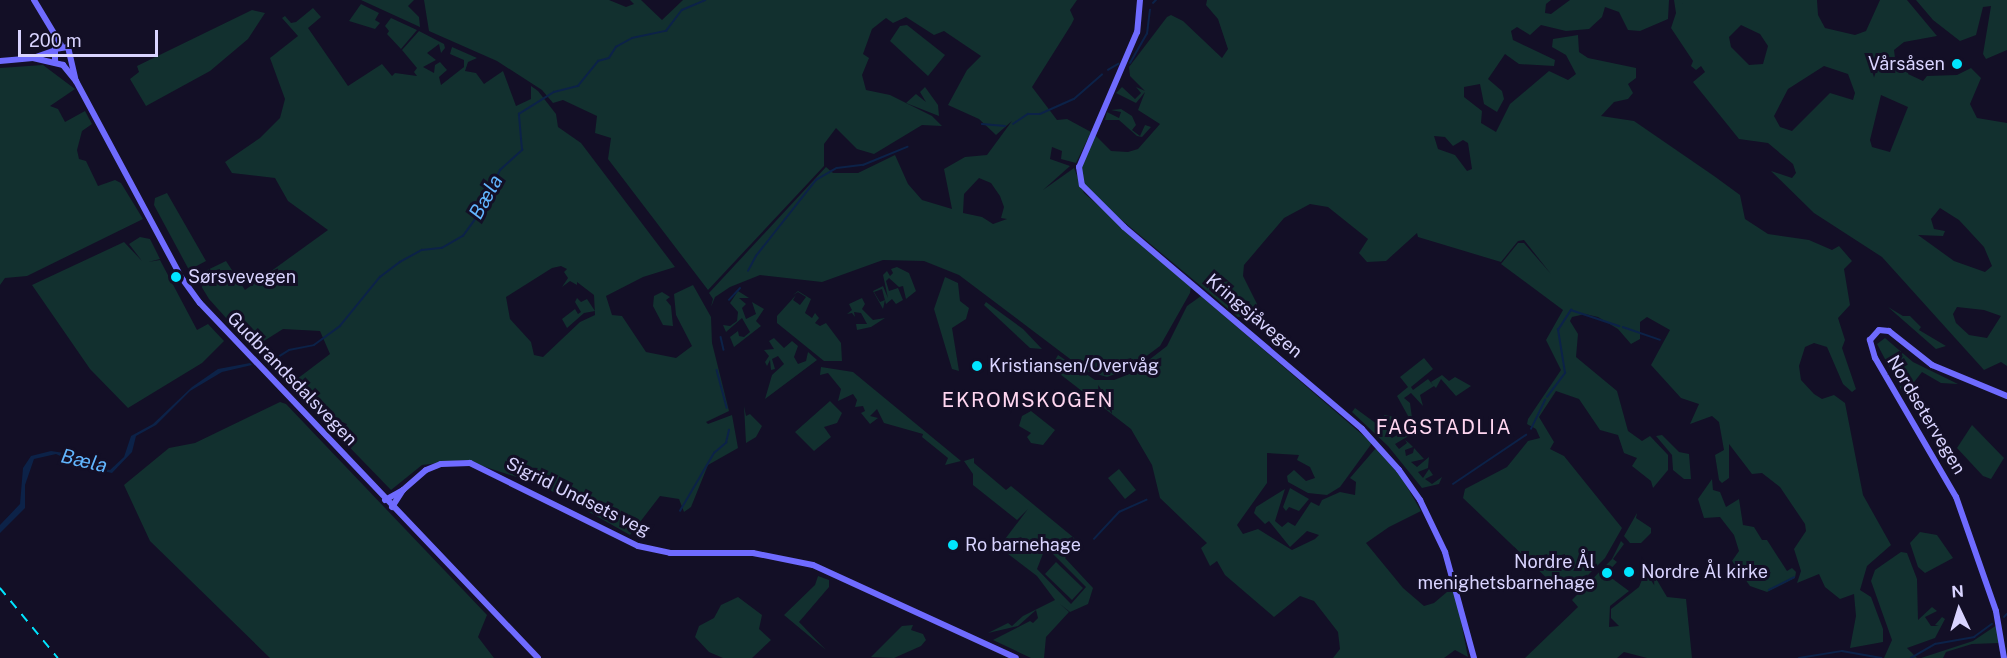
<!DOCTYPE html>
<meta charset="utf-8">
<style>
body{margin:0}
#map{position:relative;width:2007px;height:658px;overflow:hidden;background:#130f26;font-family:"Public Sans",sans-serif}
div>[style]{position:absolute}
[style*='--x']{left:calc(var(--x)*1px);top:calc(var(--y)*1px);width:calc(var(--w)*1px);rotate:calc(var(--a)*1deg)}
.green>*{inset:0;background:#12302f}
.water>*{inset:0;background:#0c2248}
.stream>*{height:1.5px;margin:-0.75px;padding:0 0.75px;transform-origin:0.75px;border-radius:0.75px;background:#0c2248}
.secondary>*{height:6px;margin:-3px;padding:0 3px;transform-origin:3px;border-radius:3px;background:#6f6bff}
.rail>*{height:1.5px;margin-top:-0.75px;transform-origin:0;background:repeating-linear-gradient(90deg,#00e5ff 0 9px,transparent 0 17px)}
.dots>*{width:16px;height:16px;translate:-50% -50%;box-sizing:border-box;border:3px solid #130f26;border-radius:50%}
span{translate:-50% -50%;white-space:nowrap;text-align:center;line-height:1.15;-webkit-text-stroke:6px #130f26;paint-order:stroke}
.poi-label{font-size:18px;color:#d9d4ff}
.right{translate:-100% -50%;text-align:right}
.left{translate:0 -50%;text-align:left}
.street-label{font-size:18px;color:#d9d4ff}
.water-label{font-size:20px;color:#62b6ff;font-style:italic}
.neighbourhood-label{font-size:20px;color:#ffd6f0;letter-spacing:1.5px}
.north{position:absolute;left:1929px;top:580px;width:60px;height:60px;-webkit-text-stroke:4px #130f26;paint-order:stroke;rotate:356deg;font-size:16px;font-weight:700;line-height:24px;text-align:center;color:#d9d4ff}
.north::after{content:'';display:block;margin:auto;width:21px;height:27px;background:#d9d4ff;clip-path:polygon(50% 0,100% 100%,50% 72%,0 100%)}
.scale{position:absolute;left:18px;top:30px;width:140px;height:27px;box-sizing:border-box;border:3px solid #d9d4ff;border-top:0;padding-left:8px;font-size:18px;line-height:21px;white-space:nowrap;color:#d9d4ff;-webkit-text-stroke:4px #130f26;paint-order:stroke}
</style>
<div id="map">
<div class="green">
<i style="clip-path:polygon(361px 0,414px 0,408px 6px,419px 17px,420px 27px)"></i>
<i style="clip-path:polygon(evenodd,424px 0,609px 0,626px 7px,634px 4px,630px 0,641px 0,662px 20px,683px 0,1077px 0,1070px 10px,1074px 19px,1071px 25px,1032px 87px,1057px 120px,1067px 119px,1091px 132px,1076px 163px,1061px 159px,1062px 151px,1052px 147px,1050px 159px,1070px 166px,1043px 190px,1074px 168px,1084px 193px,1191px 286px,1190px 293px,1160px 346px,1129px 369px,1107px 377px,1086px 371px,959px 275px,924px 261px,883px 260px,822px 282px,760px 275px,730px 287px,715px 297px,711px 307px,713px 299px,709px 293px,826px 167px,833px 173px,858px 173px,895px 155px,908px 184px,922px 200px,952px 209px,944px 169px,965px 157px,987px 155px,1012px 121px,996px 135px,979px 119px,948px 105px,967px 70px,981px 56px,944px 31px,934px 35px,906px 17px,893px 23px,886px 18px,872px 29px,863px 54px,869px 58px,862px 75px,866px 90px,890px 95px,932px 116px,942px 126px,922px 125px,874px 154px,857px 149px,836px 128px,824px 144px,824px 166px,708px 290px,608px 159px,611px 138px,595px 133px,597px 116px,563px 100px,553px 103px,542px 90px,497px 61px,429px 31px,424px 0,979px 178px,991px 183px,1000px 196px,1004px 207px,1001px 218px,1007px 219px,993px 224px,982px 217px,963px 213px,964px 194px,979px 178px)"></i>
<i style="clip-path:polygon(evenodd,1207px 0,1551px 0,1546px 4px,1545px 13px,1551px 14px,1570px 0,1669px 0,1668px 19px,1640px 31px,1628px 30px,1619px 12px,1605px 7px,1602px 17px,1589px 29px,1566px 31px,1541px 25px,1530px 35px,1517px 27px,1511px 31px,1513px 40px,1555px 60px,1554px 66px,1519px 64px,1505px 54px,1488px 79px,1502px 91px,1504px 99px,1497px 112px,1484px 104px,1480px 84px,1464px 87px,1464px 97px,1482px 111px,1481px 123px,1496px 132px,1510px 104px,1549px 71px,1568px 80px,1576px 74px,1566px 55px,1552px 47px,1553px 39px,1578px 35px,1579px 52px,1588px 58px,1636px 68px,1636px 78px,1628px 84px,1633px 93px,1628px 99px,1614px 102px,1601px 116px,1634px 121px,1714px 176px,1740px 195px,1745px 219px,1768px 234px,1809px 240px,1832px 250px,1839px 246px,1852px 261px,1844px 269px,1850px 305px,1838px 318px,1845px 340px,1842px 348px,1856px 389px,1852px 392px,1843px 384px,1827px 347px,1814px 343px,1805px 347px,1799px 366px,1801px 380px,1814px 394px,1822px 399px,1834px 395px,1845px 403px,1863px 495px,1891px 545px,1867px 566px,1860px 590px,1871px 597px,1883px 629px,1883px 642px,1850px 648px,1856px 616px,1854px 594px,1840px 599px,1825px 587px,1819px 574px,1797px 583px,1801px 571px,1794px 549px,1806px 531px,1805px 524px,1780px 487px,1762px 473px,1752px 474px,1729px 444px,1729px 478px,1722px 483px,1719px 480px,1715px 455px,1724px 450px,1719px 422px,1712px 416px,1690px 424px,1699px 404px,1681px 398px,1651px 365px,1670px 330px,1647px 317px,1640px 322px,1640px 339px,1631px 344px,1618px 329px,1598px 317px,1585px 314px,1572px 317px,1570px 321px,1578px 334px,1576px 357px,1617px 391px,1628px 431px,1642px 441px,1650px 436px,1668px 455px,1668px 470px,1653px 488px,1651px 481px,1632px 466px,1637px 458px,1624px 453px,1618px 435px,1600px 430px,1579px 399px,1556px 391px,1539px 417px,1554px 442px,1550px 449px,1564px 456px,1622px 528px,1605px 558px,1577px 586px,1566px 590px,1554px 585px,1463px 498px,1465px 489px,1507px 467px,1528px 441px,1540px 438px,1536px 429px,1527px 424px,1528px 419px,1561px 370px,1546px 340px,1563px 310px,1501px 264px,1518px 243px,1524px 243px,1551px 274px,1524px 240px,1518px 241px,1501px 262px,1418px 237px,1417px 233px,1386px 261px,1367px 262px,1359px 253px,1368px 239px,1328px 207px,1310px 204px,1284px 218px,1244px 265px,1243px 276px,1257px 304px,1249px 315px,1238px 317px,1100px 202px,1084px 185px,1081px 168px,1094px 134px,1111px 151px,1128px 152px,1138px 149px,1160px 124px,1138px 110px,1145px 92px,1136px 103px,1116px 93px,1122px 87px,1135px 99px,1141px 93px,1136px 87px,1145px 91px,1130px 76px,1129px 67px,1167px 17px,1171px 15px,1183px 21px,1222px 58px,1228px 49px,1218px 19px,1206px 5px,1207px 0,1434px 136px,1445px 137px,1453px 146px,1463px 140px,1468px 143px,1472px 169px,1467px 171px,1455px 155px,1438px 149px,1434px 136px)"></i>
<i style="clip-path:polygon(evenodd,1674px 0,1817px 0,1818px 15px,1825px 28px,1855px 35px,1866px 31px,1880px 0,1907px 0,1937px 36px,1904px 42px,1894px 50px,1896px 66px,1911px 66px,1908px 74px,1923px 81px,1927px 76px,1957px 75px,1971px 68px,1981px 78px,1970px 104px,1977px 118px,2007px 123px,2007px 366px,2001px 362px,1984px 370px,1882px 257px,1814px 213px,1771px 171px,1792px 178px,1796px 173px,1793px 164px,1768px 143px,1739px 139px,1693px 82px,1705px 72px,1701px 66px,1696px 70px,1691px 66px,1693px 61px,1671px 28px,1676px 13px,1674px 0,1741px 25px,1760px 34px,1768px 46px,1763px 64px,1749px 65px,1731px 47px,1729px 37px,1741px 25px,1674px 0,1824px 66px,1848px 74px,1855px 93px,1853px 100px,1830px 93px,1792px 131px,1780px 127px,1774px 116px,1788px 89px,1824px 66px,1674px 0,1881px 95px,1908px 107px,1890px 152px,1872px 147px,1870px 140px,1881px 95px,1674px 0,1940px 208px,1959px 220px,1984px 247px,1992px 266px,1985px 272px,1954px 261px,1918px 235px,1943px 236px,1945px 231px,1934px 229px,1931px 219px,1940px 208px,1674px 0,1957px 307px,1984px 310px,2001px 316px,1987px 338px,1969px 335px,1956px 323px,1953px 314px,1957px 307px)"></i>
<i style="clip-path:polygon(1916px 0,2007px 0,2007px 50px,1986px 59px,1983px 54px,1991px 6px,1983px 7px,1976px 35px,1960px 41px,1933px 20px)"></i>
<i style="clip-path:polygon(361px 4px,379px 13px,375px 20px,380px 23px,375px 29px,349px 21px)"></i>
<i style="clip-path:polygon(evenodd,313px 8px,321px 17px,308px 28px,348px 86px,382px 64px,392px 76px,395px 73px,417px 76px,414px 72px,417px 68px,402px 50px,419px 31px,444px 44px,445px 48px,441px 53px,439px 44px,427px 53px,436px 60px,423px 67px,434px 73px,435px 65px,440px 62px,447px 70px,439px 77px,441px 85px,464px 67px,464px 60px,450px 54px,452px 47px,477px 58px,468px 62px,465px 71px,476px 73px,484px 84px,503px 71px,516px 106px,531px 99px,531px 86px,538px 91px,556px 114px,558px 127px,581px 143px,675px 267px,643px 277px,606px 296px,612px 315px,622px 316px,646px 352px,676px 358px,692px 346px,676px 315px,674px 294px,693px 285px,711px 317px,712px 343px,729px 411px,706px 422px,708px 424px,732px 415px,738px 448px,708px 465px,691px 507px,684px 512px,679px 499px,660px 496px,630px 535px,541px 485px,464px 460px,422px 465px,391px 490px,297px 393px,297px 379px,330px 354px,320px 331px,283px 329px,253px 348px,209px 299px,195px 276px,226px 261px,245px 290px,328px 230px,288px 201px,275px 178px,232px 173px,225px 162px,260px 138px,280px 118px,285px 99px,270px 58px,298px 36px,282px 18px,285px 16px,291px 23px,296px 22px,313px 8px,561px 266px,567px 269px,564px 272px,568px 278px,562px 287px,570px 281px,577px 285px,577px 282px,594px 295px,595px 315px,580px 322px,543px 357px,534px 355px,531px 342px,510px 319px,506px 297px,552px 268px,561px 266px)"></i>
<i style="clip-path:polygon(252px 10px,265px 13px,248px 39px,210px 71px,146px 106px,130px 79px,139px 72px,137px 66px)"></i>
<i style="clip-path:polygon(391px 18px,417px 30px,401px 49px,387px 34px,389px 31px,385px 26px)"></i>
<i style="clip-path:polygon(907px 25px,945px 55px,928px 76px,890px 41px,900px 26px)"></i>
<i style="clip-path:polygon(43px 65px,75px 89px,50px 106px,58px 109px,65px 122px,85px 111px,92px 124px,82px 131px,77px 150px,79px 159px,86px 161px,98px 186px,115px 180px,121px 183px,143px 219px,27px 276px,5px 278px,0 285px,0 68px)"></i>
<i style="clip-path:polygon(925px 87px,938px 105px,939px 116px,906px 103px,916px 94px,926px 102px,920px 92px)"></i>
<i style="clip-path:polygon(1111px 110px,1121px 109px,1132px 116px,1136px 125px,1132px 130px,1140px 136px,1145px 125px,1151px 127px,1142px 137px,1137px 136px,1119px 120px,1105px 120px,1107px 112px,1119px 118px,1121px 112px)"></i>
<i style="clip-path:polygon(167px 193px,206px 261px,189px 270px,154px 205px,155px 198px)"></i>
<i style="clip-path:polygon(140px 237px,150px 239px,160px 259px,148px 262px,160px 260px,197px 330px,208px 324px,224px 341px,202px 363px,128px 408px,90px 369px,32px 285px,124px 242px,142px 261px,129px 244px)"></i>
<i style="clip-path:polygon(897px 267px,909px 273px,916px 291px,906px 299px,903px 286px,899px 287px,889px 278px,886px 281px,889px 291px,898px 288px,903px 300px,896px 304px,892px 299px,886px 304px,882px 289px,874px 292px,880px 302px,885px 300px,883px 309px,873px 291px,883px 286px,888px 298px,883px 275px,887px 271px,890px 276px,893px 273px,891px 269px)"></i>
<i style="clip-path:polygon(945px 277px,958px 283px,960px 301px,969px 308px,966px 319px,952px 328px,959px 371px,952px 369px,934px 309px)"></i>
<i style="clip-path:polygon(738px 291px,749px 298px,739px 298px,746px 304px,742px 308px,746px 319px,756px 314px,752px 302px,764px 309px,756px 321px,761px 326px,734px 347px,730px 337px,738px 331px,739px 336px,744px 337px,750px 332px,742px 318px,726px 332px,723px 325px,730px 326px,737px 321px,738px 312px,730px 303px)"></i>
<i style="clip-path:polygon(798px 291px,811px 299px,805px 313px,812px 318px,815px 313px,819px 318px,815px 323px,820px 326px,826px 323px,841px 343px,842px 361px,824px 361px,777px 323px,777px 316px,796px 295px,793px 300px,800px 305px,806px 297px,798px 292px,793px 295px)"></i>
<i style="clip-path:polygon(662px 292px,670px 297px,666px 300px,671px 306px,673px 326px,663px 325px,653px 306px,654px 296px)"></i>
<i style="clip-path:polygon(1201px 296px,1372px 443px,1340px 487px,1327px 495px,1308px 493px,1288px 482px,1287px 476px,1294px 470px,1306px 481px,1315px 478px,1310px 467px,1297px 460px,1299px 455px,1267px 453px,1267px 483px,1237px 525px,1243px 534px,1258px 529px,1292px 550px,1315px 539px,1319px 535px,1307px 531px,1290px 547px,1269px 521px,1265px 524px,1254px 513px,1256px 507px,1285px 489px,1275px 521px,1282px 527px,1288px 522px,1295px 526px,1311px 502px,1319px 506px,1322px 500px,1340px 492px,1355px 495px,1356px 482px,1350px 478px,1376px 448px,1402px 478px,1421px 511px,1389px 527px,1366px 543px,1403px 588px,1424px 606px,1434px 603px,1454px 586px,1468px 657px,1455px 650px,1444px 658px,1333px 658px,1340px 649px,1338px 632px,1314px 601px,1300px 596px,1274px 617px,1225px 575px,1217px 561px,1210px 566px,1201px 548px,1207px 543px,1160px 498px,1152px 465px,1131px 429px,1056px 371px,1053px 364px,1058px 355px,1095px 380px,1114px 380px,1132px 373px,1167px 346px,1187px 306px)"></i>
<i style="clip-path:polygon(577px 298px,581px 302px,587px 299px,595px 311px,584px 313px,567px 328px,562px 319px,575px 309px,578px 314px,581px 312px,575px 302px)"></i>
<i style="clip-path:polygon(862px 298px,865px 304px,862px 309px,873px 320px,885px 318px,871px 327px,857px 330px,856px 324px,867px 324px,861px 313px,854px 312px,855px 317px,852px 313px,847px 314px,852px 310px,849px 304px)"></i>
<i style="clip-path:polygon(986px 302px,1023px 329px,1042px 349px,1030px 348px,984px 305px)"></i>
<i style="clip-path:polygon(1888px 307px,1903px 316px,1910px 316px,1921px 327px,1919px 330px,1946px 346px,1936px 349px)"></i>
<i style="clip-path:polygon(774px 338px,784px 348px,792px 341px,798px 346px,794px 357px,798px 364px,806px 361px,808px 352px,817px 360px,765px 399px,772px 375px,784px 364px,778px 356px,772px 359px,775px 369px,771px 370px,770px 360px,767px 366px,765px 362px,769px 356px,764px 350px,774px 349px,769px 341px)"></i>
<i style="clip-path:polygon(1885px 338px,1913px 362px,1958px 384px,1941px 383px,1922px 372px,1904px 395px,1877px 344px)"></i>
<i style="clip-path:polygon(1424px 358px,1433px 369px,1411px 387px,1413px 390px,1428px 379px,1433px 385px,1431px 382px,1442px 375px,1449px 381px,1455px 377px,1471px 386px,1456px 396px,1441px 379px,1436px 388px,1434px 386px,1420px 395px,1423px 406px,1411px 393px,1404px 398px,1410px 403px,1413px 425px,1397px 396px,1408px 387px,1400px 377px)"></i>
<i style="clip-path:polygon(821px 367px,853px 372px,961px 461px,945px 465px,948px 458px,922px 437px,923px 434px,884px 423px,877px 409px,870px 416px,878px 418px,870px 424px,861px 413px,865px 411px,863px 406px,855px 407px,857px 400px,853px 394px,838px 401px,841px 389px,828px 373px,820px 375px)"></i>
<i style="clip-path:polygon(830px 401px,842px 413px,837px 423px,824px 427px,831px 437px,814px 451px,795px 432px)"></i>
<i style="clip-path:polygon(280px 402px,286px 404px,487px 615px,478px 637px,494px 658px,270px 658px,150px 541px,124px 485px,169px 448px,195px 443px)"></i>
<i style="clip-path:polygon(744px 406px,746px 416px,750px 414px,762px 426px,756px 437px,746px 443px)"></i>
<i style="clip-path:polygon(1355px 408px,1381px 427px,1387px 423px,1384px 415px,1395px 417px,1394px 429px,1387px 433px,1392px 438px,1404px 431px,1412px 434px,1395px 444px,1399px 449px,1407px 443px,1405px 440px,1409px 443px,1413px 447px,1405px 450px,1406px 456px,1413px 453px,1414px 448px,1424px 459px,1411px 462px,1417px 467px,1429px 457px,1428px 468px,1418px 472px,1423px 478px,1429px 469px,1433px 475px,1425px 479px,1432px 484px,1442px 477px,1439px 484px,1422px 488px,1388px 446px,1352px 412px)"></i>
<i style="clip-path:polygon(1031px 411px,1055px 430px,1043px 445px,1031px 443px,1027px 437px,1031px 433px,1019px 426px,1022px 416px)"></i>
<i style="clip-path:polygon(1972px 425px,2004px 458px,1991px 479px,1983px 476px,1957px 448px)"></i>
<i style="clip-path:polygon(1662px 435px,1679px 452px,1689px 454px,1691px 479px,1684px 479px,1673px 470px,1672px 455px,1656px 436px)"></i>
<i style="clip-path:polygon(evenodd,974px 458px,974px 463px,1006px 490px,1011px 486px,1079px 542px,1065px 558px,1093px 588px,1088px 604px,1070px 612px,1060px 604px,1069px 612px,1046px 637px,1044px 658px,1031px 658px,993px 640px,1030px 621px,1033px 623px,1038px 618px,1036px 610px,1018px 626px,988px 633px,1008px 623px,1012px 626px,1023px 616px,1055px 600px,1037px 576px,999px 547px,1028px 509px,1017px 520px,973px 485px,973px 474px,964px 461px,974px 458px,1049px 550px,1086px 587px,1071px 604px,1037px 569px,1044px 551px,1049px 550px)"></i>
<i style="clip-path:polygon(1119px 469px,1136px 490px,1125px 499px,1108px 478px)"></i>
<i style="clip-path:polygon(1712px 479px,1713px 490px,1720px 492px,1726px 507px,1739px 499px,1743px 525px,1754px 527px,1762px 540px,1767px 540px,1787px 571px,1792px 568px,1796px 572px,1795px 578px,1767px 592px,1750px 586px,1732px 561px,1739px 551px,1734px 535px,1720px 517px,1704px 518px,1698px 499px)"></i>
<i style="clip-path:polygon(1290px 488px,1309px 499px,1299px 511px,1289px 507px,1286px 511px,1283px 507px)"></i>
<i style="clip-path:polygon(1637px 513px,1636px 518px,1651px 528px,1651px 533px,1641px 543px,1630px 543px,1624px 536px)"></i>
<i style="clip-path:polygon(1920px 532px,1937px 535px,1953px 558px,1925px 573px,1918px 567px,1910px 543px)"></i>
<i style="clip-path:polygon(1621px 541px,1624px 544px,1613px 559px,1617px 562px,1606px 574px,1629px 591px,1610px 606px,1609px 627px,1619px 626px,1611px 618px,1611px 609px,1639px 587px,1648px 565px,1667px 597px,1686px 599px,1692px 658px,1647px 658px,1624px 652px,1617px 658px,1525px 658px,1578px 607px,1572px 600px,1612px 559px)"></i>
<i style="clip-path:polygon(1901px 552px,1907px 553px,1917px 579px,1918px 620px,1932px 607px,1937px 611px,1925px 617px,1931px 626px,1939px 626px,1935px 625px,1942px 617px,1945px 619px,1935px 638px,1907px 648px,1917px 658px,1884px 658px,1892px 640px,1871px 581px,1875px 570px)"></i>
<i style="clip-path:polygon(1056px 562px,1083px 588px,1072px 600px,1045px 574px)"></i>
<i style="clip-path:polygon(818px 576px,829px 580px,829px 587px,799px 622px,826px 650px,784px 615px,815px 585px)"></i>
<i style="clip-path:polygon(738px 597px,762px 615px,759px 629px,771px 640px,752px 658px,723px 658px,709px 652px,695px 637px,699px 626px,714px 618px,721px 605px)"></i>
<i style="clip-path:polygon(913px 625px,911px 630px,923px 634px,926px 640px,921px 646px,894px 658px,871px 657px,902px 626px)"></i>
<i style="clip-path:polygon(1997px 625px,1999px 643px,1972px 644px,1946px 652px,1943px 658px,1921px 658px,1973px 641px)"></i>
</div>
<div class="water">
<i style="clip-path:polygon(250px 363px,252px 365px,222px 372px,190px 391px,156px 425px,136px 436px,132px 452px,112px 473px,85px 467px,56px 454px,34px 459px,25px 485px,25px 508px,0 533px,0 525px,20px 504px,23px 468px,31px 456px,51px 451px,64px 453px,88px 465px,110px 470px,124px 457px,131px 436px,153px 424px,192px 387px,218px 369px)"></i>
</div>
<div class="stream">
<i style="--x:1153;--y:3;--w:4;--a:-45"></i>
<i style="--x:1130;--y:63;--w:34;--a:-60"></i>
<i style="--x:1147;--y:34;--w:24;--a:-83"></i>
<i style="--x:1108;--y:70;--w:12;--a:-31"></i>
<i style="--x:982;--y:124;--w:23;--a:5"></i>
<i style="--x:1013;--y:124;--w:18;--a:-34"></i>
<i style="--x:1028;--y:114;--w:12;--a:0"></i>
<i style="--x:1040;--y:114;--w:37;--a:-24"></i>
<i style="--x:1074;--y:99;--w:37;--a:-41"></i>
<i style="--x:748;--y:271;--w:17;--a:-62"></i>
<i style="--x:756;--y:256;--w:97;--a:-51.7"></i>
<i style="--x:816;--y:180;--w:24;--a:-30"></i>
<i style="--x:837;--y:168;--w:26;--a:-7"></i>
<i style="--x:863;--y:165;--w:48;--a:-22.2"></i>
<i style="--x:729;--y:300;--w:16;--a:-47"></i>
<i style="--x:1623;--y:327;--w:39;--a:19"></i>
<i style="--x:721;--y:337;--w:13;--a:77"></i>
<i style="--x:267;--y:364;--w:26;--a:-32"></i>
<i style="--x:289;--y:350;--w:25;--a:-11"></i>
<i style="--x:314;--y:345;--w:32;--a:-36"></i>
<i style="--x:340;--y:326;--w:63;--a:-50.8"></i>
<i style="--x:380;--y:277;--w:25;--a:-37"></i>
<i style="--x:400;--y:262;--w:25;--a:-29"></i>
<i style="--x:422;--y:250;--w:20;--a:-6"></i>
<i style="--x:442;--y:248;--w:24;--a:-30"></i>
<i style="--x:463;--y:236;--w:26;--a:-54"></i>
<i style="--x:478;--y:215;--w:50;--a:-63.9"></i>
<i style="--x:500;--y:170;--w:30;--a:-42"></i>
<i style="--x:522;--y:150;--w:36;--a:-95"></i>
<i style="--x:519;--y:114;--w:41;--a:-32.2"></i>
<i style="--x:554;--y:92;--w:25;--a:-14"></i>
<i style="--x:578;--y:86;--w:32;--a:-51"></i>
<i style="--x:598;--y:61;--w:11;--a:-15"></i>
<i style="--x:609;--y:58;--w:13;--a:-58"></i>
<i style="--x:616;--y:47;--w:18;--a:-29"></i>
<i style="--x:632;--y:38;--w:35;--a:-12"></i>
<i style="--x:666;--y:31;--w:26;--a:-53"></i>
<i style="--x:682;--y:10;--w:25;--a:-23"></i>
<i style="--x:717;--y:370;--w:39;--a:75"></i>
<i style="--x:1547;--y:397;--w:30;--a:-53"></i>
<i style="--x:1565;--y:373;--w:44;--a:-99.2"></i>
<i style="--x:1558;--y:330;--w:24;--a:-57"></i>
<i style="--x:1571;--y:310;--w:51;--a:18.4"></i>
<i style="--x:1531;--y:429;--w:32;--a:-64"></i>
<i style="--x:1453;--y:484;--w:88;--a:-33.9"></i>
<i style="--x:680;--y:511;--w:67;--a:-59.6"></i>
<i style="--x:714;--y:453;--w:16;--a:-40"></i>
<i style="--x:726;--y:443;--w:13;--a:-77"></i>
<i style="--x:1094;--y:539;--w:37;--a:-47"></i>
<i style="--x:1119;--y:512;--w:30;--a:-24"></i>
<i style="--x:1769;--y:590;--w:28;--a:-27"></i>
<i style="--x:2004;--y:617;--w:4;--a:-45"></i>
<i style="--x:1799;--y:658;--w:44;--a:-9.2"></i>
<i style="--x:1842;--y:651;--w:40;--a:10"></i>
<i style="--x:1911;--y:658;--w:28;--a:-30"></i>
<i style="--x:1935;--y:644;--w:40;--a:-10"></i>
<i style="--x:1974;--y:637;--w:22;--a:-36"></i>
</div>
<div class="secondary">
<i style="--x:34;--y:0;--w:52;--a:59"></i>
<i style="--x:1140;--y:0;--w:32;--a:95"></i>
<i style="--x:1137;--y:32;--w:147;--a:113.2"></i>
<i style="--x:1079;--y:167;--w:18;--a:81"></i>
<i style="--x:1082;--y:185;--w:59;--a:45"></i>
<i style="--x:1124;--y:227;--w:312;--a:40.3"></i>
<i style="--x:1362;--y:429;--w:55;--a:47.9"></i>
<i style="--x:1399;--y:470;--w:37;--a:55"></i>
<i style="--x:1420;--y:500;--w:58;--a:64.3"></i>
<i style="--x:1445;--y:552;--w:110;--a:74.7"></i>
<i style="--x:33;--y:58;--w:21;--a:-19"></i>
<i style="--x:0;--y:61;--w:33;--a:-5"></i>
<i style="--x:33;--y:58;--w:31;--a:13"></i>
<i style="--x:55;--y:61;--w:12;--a:-90"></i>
<i style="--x:55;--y:49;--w:13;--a:-9"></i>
<i style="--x:68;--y:47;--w:35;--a:77"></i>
<i style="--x:63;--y:65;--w:21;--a:51"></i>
<i style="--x:76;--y:81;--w:222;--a:61.8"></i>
<i style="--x:181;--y:277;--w:32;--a:54"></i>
<i style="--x:200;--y:303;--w:490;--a:46.4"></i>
<i style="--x:385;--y:500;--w:21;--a:-29"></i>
<i style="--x:392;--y:507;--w:20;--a:-57"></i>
<i style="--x:403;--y:490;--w:30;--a:-41"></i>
<i style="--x:426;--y:470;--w:16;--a:-22"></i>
<i style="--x:441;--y:464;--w:29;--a:-2"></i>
<i style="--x:470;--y:463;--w:187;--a:26.3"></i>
<i style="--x:638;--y:546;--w:33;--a:12"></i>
<i style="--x:670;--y:553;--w:83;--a:0"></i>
<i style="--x:753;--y:553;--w:61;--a:11.3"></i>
<i style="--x:813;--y:565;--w:223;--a:24.6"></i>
<i style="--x:2004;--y:658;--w:48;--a:-99.7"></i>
<i style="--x:1996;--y:611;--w:121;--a:-109.3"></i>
<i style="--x:1956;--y:497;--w:161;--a:-120.2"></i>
<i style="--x:1875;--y:358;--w:19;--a:-106"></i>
<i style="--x:1870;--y:340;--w:13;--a:-48"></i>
<i style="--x:1879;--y:330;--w:10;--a:6"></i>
<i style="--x:1889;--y:331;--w:55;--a:38.3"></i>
<i style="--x:1932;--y:365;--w:81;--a:22.5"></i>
</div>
<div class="rail">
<i style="--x:0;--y:588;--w:91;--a:50.4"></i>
</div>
<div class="dots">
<i style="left:1957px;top:64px;background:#00e5ff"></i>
<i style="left:176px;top:277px;background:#00e5ff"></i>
<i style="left:977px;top:366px;background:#00e5ff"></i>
<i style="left:953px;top:545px;background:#00e5ff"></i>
<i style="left:1629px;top:572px;background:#00e5ff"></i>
<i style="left:1607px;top:573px;background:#00e5ff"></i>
</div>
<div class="poi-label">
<span class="right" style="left:1945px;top:64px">Vårsåsen</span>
<span class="left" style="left:188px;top:277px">Sørsvevegen</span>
<span class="left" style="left:989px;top:366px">Kristiansen/Overvåg</span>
<span class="left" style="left:965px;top:545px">Ro barnehage</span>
<span class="right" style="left:1595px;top:573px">Nordre Ål<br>menighetsbarnehage</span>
<span class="left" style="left:1641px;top:572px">Nordre Ål kirke</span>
</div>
<div class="street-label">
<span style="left:1254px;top:316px;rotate:40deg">Kringsjåvegen</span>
<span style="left:292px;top:379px;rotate:46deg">Gudbrandsdalsvegen</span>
<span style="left:1926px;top:415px;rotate:59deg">Nordsetervegen</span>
<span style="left:578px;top:497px;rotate:26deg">Sigrid Undsets veg</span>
</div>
<div class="water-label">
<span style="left:486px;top:197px;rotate:-61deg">Bæla</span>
<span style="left:84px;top:461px;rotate:13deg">Bæla</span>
</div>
<div class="neighbourhood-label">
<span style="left:1028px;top:400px">EKROMSKOGEN</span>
<span style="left:1444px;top:427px">FAGSTADLIA</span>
</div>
<div class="north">N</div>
<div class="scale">200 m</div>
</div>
